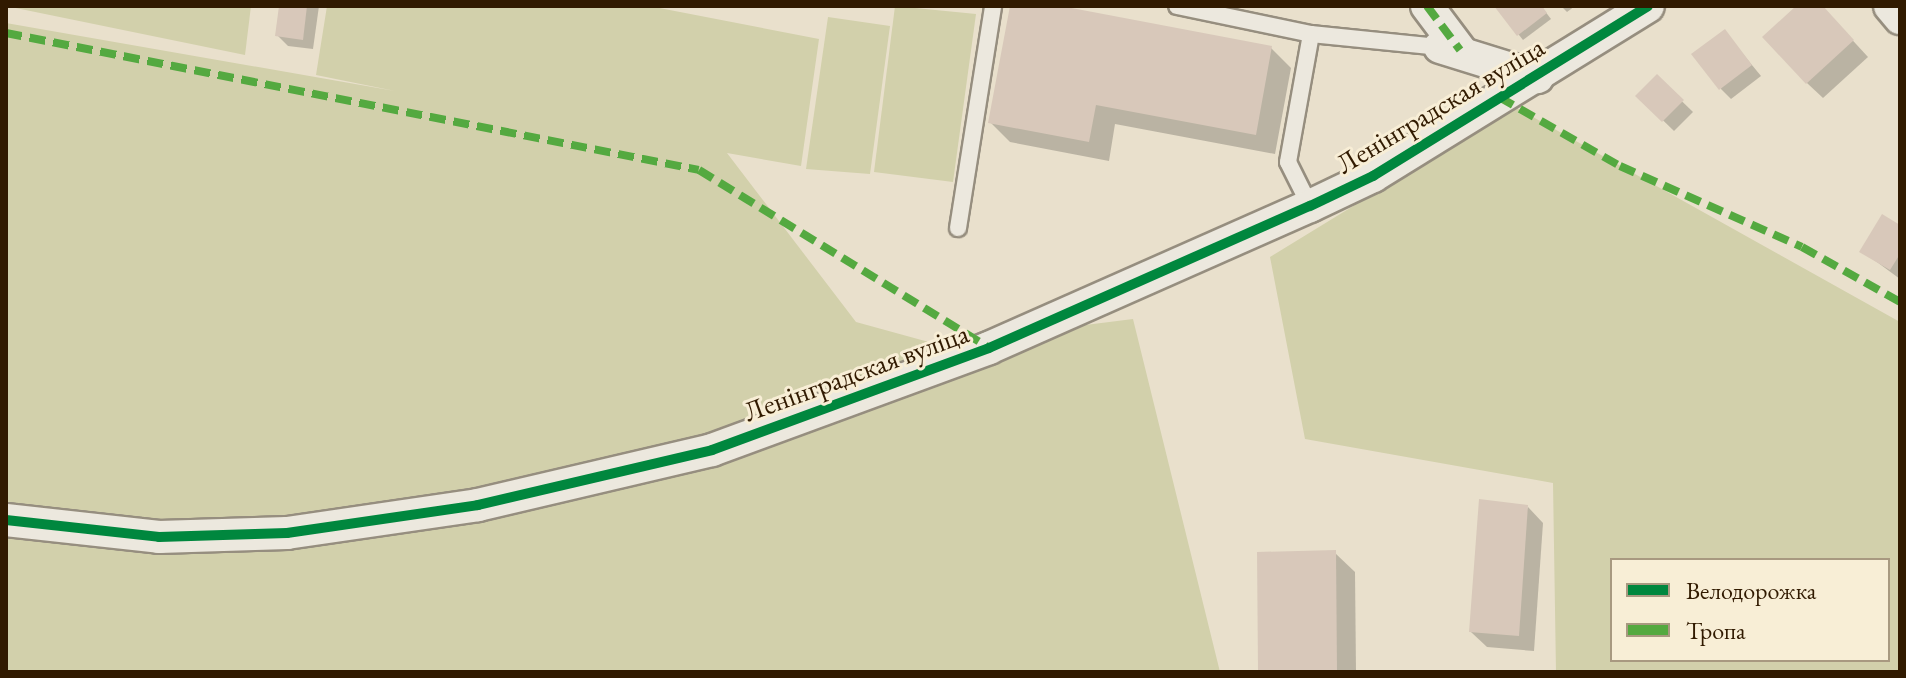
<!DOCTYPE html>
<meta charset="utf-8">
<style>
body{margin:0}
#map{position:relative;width:1906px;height:678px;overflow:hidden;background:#e9e0cc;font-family:"EB Garamond",serif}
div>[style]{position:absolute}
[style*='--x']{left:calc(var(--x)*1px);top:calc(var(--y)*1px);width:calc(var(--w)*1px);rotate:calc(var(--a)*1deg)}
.green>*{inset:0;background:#d2d0ab}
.shadow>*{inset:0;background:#0003}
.building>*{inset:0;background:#d8c8ba}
.roads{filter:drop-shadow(2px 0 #968e7f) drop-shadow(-2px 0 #968e7f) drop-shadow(0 2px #968e7f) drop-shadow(0 -2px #968e7f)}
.lane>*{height:16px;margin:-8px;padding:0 8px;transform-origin:8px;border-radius:8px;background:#ece8de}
.street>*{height:32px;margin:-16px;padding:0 16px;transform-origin:16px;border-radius:16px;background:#ece8de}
.quiet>*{height:8px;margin-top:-4px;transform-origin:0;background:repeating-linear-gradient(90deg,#54a940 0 16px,transparent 0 24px)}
.cycleway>*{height:10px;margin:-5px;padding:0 5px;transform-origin:5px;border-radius:5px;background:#00873e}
span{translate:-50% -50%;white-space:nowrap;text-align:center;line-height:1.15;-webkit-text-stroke:6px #f8eed6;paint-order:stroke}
.street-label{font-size:28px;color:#311a00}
.frame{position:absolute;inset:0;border:8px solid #311a00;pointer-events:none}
.legend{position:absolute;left:1610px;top:558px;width:280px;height:104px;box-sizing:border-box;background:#f8eed6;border:2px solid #a89980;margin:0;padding:10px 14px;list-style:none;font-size:24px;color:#311a00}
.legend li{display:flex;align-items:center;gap:16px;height:40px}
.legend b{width:40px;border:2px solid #a89980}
</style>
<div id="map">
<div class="green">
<i style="clip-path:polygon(6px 6px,251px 6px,245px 55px)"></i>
<i style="clip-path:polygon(327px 6px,649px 6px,819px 39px,801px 166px,727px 153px,856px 322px,936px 344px,1133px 319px,1220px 672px,6px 672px,6px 23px,395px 91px,316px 75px)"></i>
<i style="clip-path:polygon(895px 6px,976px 14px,953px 182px,874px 172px)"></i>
<i style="clip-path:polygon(828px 17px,890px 26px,870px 174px,806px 169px)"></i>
<i style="clip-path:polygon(evenodd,1515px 107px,1900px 322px,1900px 672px,1556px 672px,1553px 483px,1305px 439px,1270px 257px,1515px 107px,1612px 560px,1888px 560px,1888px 660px,1612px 660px,1612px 560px)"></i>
</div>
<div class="shadow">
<i style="clip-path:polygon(281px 6px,319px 6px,313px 49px,288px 46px,277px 35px)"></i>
<i style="clip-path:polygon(1012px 6px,1050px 6px,1271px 48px,1291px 68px,1275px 154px,1115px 124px,1109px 161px,1010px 142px,990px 122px)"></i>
<i style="clip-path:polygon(1496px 6px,1541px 6px,1551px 19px,1523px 40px)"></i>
<i style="clip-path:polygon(1561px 6px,1575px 6px,1567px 12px)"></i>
<i style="clip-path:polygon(1799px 6px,1821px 6px,1868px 57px,1823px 98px,1807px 83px)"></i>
<i style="clip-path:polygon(1724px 31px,1761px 76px,1731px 99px,1721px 89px)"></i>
<i style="clip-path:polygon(1657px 77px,1693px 112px,1674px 131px,1638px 96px)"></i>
<i style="clip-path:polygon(1900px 227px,1900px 279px,1862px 251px)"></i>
<i style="clip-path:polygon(1528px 507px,1543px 523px,1534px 651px,1487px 647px,1471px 632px)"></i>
<i style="clip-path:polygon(1335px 553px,1355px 572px,1356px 672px,1260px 672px)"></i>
</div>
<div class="building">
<i style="clip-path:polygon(279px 6px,307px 6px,303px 40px,275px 36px)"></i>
<i style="clip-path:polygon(1010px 6px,1061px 6px,1272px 46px,1256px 135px,1096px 105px,1089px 142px,988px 123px)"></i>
<i style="clip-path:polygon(1494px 6px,1542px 6px,1547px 13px,1517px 36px)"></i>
<i style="clip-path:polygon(1796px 6px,1823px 6px,1854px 40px,1806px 84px,1762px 37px)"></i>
<i style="clip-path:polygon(1725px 29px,1752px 65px,1719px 90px,1691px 54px)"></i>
<i style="clip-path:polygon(1657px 74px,1684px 100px,1662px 122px,1635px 96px)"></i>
<i style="clip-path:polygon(1882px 214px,1900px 225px,1900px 254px,1890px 270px,1859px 252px)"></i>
<i style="clip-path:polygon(1479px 499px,1528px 505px,1519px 636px,1469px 632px)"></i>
<i style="clip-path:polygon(1336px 550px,1337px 672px,1258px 672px,1257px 552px)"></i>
</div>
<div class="roads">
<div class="lane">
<i style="--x:1177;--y:6;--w:137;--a:11.8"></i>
<i style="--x:1311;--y:34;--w:130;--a:5.8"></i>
<i style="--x:1310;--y:206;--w:49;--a:-116.6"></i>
<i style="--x:1288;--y:162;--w:130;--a:-79.8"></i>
<i style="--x:958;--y:228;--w:225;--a:-81"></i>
</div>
<div class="street">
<i style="--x:1427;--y:6;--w:55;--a:53.1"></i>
<i style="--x:1890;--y:6;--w:16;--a:50"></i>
<i style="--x:1440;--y:47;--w:102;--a:17.2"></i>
<i style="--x:6;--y:520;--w:154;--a:6.3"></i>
<i style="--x:159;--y:537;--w:128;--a:-1.8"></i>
<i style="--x:287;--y:533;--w:193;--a:-8.3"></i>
<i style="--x:478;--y:505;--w:240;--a:-13.2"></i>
<i style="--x:712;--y:450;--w:295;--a:-20.2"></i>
<i style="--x:989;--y:348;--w:351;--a:-23.9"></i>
<i style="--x:1310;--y:206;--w:70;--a:-25.5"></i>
<i style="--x:1373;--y:176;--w:323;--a:-31.7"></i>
</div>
</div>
<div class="quiet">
<i style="--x:1427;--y:6;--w:55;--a:53.1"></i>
<i style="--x:6;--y:33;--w:706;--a:11.18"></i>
<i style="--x:699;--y:170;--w:340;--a:31.5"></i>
<i style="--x:1499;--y:97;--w:139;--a:29.7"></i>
<i style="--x:1620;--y:166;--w:199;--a:24"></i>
<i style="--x:1802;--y:247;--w:112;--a:29.3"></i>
</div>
<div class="cycleway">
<i style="--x:6;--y:520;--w:154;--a:6.3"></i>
<i style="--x:159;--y:537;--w:128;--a:-1.8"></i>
<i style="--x:287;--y:533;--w:193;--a:-8.3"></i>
<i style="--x:478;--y:505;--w:240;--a:-13.2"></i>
<i style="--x:712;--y:450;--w:295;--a:-20.2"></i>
<i style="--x:989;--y:348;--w:351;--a:-23.9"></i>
<i style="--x:1310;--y:206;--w:70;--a:-25.5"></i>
<i style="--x:1373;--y:176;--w:323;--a:-31.7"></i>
</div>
<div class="street-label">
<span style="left:1440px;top:105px;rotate:-31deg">Ленінградская вуліца</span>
<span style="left:856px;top:372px;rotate:-20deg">Ленінградская вуліца</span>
</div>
<div class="frame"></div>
<ul class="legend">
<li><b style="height:10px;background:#00873e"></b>Велодорожка</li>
<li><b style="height:10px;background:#54a940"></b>Тропа</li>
</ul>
</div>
